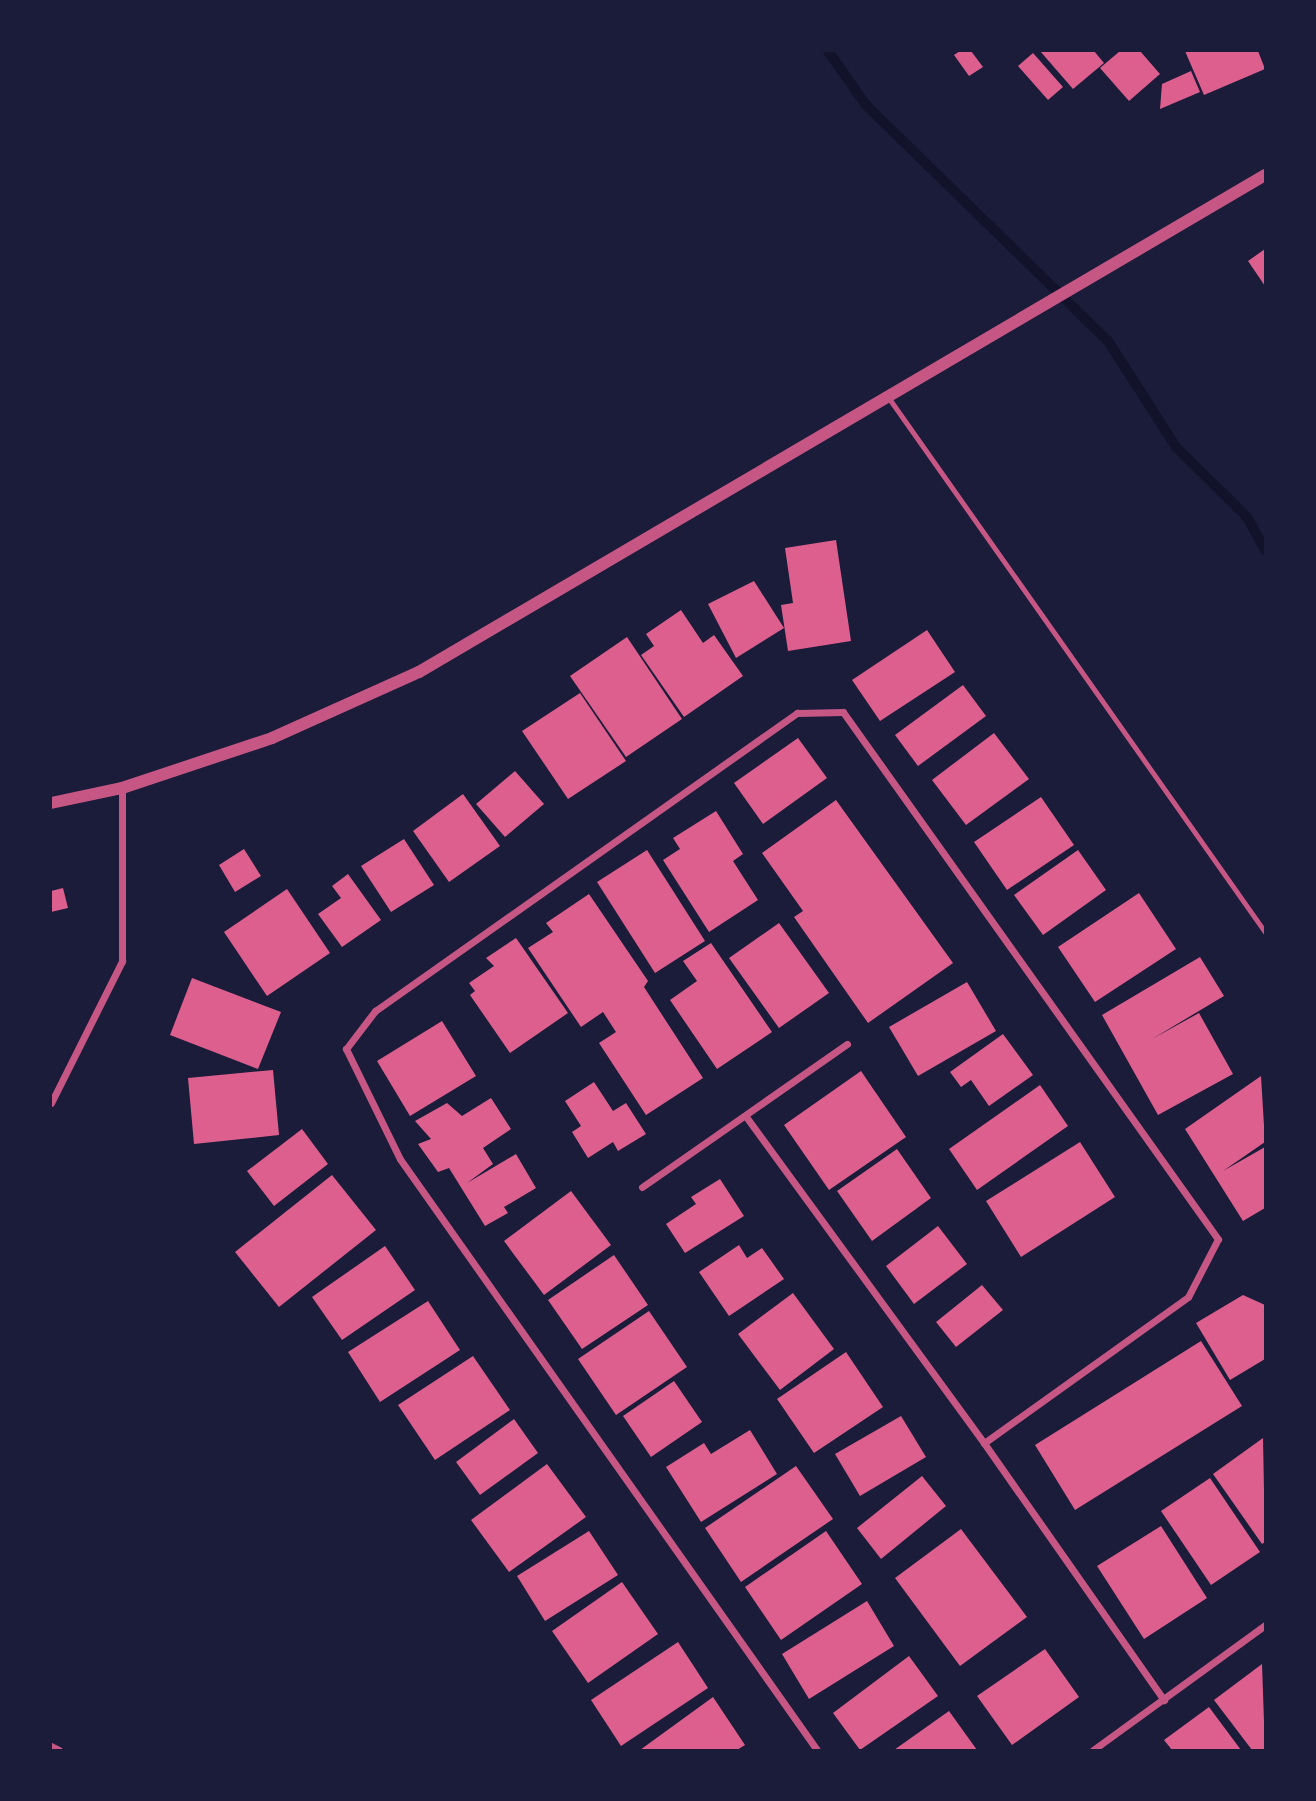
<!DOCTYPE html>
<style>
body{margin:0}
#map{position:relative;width:1316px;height:1801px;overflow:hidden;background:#1b1b3a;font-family:"PT Sans Narrow",sans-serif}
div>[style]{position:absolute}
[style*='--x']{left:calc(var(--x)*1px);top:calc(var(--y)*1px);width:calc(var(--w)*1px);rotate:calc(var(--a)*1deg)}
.stream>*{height:10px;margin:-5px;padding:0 5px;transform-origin:5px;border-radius:5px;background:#12122b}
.building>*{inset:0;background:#dd5f8e}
.service>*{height:5px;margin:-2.5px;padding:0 2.5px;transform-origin:2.5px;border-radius:2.5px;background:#c65784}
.minor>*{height:7px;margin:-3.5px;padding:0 3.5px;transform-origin:3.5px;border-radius:3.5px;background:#c65784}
.tertiary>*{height:12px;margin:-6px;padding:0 6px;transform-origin:6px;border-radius:6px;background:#c65784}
span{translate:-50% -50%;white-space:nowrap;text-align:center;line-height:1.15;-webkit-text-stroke:7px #1b1b3a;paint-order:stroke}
.frame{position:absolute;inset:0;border:52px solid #1b1b3a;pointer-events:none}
</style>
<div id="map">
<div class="stream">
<i style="--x:828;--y:51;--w:66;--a:54.9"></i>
<i style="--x:866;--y:105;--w:338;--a:44.3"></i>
<i style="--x:1108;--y:341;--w:126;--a:57.3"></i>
<i style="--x:1176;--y:447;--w:100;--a:44.6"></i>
<i style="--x:1247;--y:517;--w:38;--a:61"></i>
</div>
<div class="building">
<i style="clip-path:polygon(960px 51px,971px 51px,983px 67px,969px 76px,954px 55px)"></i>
<i style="clip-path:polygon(1040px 51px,1094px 51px,1104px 63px,1073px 89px)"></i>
<i style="clip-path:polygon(1120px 51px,1140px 51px,1160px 74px,1129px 101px,1100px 68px)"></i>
<i style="clip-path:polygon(1185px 51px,1258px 51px,1265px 69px,1204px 95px)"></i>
<i style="clip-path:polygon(1033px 53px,1063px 87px,1048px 100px,1018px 66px)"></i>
<i style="clip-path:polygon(1191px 71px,1200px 92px,1160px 109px,1162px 84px)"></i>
<i style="clip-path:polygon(1265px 249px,1265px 286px,1248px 261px)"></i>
<i style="clip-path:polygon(836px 540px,851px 641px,788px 651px,781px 605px,793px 603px,785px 548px)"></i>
<i style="clip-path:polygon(754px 581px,784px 628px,736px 658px,708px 604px)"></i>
<i style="clip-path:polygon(681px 610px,703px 643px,714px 635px,743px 676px,684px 717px,641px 655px,654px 646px,646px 634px)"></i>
<i style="clip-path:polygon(927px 630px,955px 672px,880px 721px,852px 680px)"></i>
<i style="clip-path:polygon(627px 637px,682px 719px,626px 757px,570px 676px)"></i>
<i style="clip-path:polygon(963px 685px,986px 716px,918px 766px,895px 735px)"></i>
<i style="clip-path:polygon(580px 693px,626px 761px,568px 799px,522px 731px)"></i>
<i style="clip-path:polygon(994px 733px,1029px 779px,966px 825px,932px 780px)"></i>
<i style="clip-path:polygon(798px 738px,827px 778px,763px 824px,734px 783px)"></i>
<i style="clip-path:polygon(515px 771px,544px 804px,505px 837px,476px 804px)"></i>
<i style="clip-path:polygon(463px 794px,500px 846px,449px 882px,413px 831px)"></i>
<i style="clip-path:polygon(1041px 797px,1074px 845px,1007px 890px,974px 842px)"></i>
<i style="clip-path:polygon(836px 800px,953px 963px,868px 1023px,794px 917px,803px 911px,762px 853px)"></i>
<i style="clip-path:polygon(716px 811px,743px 854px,733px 861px,758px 900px,709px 932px,663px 860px,680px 849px,673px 838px)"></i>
<i style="clip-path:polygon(404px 839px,434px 885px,391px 912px,361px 866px)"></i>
<i style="clip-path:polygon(244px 849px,261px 876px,235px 892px,219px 865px)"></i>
<i style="clip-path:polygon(647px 850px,705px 941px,655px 973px,597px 882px)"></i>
<i style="clip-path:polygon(1078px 850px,1106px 890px,1043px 935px,1014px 895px)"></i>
<i style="clip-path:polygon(348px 874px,381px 920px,342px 947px,318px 914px,341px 898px,332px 886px)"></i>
<i style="clip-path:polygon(63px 888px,68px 908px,51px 912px,51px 891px)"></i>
<i style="clip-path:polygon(287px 889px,330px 953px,267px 996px,224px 932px)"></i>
<i style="clip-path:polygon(1139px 893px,1176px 949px,1095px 1002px,1058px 947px)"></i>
<i style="clip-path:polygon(589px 894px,648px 981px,644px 987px,703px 1078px,646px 1115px,599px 1043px,616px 1032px,603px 1012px,581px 1027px,528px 948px,553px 932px,546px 923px)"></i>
<i style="clip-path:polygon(779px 923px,829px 993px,779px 1028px,729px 958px)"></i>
<i style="clip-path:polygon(516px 938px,568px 1013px,510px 1053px,470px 995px,475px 991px,469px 983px,494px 966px,486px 958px)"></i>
<i style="clip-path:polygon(711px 943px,772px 1032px,717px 1069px,670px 1000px,697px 981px,683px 961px)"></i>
<i style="clip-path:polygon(1200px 957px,1224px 996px,1152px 1039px,1199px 1013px,1233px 1074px,1158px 1115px,1102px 1015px)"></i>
<i style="clip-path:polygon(192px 978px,281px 1012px,258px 1069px,170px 1035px)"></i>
<i style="clip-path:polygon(967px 982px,996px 1031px,918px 1076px,889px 1027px)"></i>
<i style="clip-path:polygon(442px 1021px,476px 1076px,410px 1116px,377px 1061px)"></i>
<i style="clip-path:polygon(1003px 1034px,1033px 1075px,989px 1106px,971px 1080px,961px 1087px,950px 1072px)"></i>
<i style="clip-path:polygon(273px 1070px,279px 1135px,194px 1144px,188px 1078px)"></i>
<i style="clip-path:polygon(861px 1071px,906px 1137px,829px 1190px,784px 1125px)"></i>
<i style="clip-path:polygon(1261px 1076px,1265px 1142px,1223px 1171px,1265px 1147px,1265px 1208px,1243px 1221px,1185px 1129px)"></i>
<i style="clip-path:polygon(594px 1082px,613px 1111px,626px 1103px,646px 1134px,618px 1151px,613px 1142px,588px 1158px,572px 1132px,581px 1126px,565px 1101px)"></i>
<i style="clip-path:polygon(1040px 1085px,1068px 1126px,977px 1190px,949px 1149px)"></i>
<i style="clip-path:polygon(491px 1098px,511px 1129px,483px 1148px,493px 1164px,467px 1183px,516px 1154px,536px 1188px,504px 1207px,508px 1213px,485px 1226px,449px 1168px,438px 1172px,418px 1144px,431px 1139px,415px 1121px,447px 1103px,462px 1116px)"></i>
<i style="clip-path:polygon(302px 1129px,328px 1164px,274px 1206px,247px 1171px)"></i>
<i style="clip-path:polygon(1080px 1142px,1115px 1197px,1021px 1257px,986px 1201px)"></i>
<i style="clip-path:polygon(897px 1149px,931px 1198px,872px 1241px,837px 1191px)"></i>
<i style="clip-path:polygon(332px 1175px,376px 1230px,279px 1307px,235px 1252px)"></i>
<i style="clip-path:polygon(720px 1179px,744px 1216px,685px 1253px,666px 1224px,696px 1204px,691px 1197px)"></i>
<i style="clip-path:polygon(571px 1191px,611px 1245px,544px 1295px,504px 1241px)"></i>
<i style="clip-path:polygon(938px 1226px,967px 1264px,914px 1304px,886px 1266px)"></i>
<i style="clip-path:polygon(739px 1245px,747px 1258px,762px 1248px,784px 1279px,729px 1316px,699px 1272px)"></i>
<i style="clip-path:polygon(385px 1246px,415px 1290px,342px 1340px,312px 1297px)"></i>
<i style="clip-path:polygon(614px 1255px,648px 1305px,582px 1349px,548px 1300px)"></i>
<i style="clip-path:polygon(982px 1285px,1003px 1310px,956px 1347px,936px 1322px)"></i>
<i style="clip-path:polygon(793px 1293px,834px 1349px,780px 1390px,738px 1334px)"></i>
<i style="clip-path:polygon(1243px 1295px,1265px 1305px,1265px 1359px,1230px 1380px,1196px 1323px)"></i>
<i style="clip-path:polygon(428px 1301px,460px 1350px,380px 1402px,348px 1352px)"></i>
<i style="clip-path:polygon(649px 1311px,687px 1367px,616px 1415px,578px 1359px)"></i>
<i style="clip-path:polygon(1201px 1341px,1242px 1406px,1075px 1510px,1035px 1445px)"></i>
<i style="clip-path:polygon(846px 1352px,883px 1407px,814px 1453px,777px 1399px)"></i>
<i style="clip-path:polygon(473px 1356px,510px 1410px,435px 1460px,398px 1405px)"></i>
<i style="clip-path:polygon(674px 1381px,702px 1422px,651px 1457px,623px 1416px)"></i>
<i style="clip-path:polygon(901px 1416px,926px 1457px,860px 1496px,835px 1454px)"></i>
<i style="clip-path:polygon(514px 1419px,538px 1453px,480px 1495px,456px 1462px)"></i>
<i style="clip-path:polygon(750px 1430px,777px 1474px,701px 1522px,666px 1467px,704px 1443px,711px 1454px)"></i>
<i style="clip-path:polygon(1263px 1438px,1265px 1542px,1262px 1544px,1213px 1474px)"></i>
<i style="clip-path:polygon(547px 1464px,586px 1517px,509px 1572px,471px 1520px)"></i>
<i style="clip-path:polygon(796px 1466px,833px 1519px,741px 1582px,705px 1528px)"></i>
<i style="clip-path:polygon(922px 1476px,946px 1506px,881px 1559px,857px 1528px)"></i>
<i style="clip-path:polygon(1210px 1478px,1260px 1552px,1211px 1585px,1161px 1511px)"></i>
<i style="clip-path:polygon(1161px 1526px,1207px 1598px,1144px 1639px,1097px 1566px)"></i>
<i style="clip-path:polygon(961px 1529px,1027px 1617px,960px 1666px,895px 1578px)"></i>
<i style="clip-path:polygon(589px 1531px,618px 1575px,545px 1621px,517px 1576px)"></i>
<i style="clip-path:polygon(826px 1531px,862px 1584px,781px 1640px,745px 1587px)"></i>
<i style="clip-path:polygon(622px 1582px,658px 1634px,588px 1683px,552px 1631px)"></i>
<i style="clip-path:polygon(867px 1601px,894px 1646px,809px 1699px,782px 1654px)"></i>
<i style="clip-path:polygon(678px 1642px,708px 1688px,621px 1746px,591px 1700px)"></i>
<i style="clip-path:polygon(1045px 1649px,1079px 1697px,1012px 1745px,977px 1696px)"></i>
<i style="clip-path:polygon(909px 1656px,938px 1696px,860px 1750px,833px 1713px)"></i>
<i style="clip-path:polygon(1262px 1664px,1265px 1750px,1252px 1750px,1214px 1700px)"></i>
<i style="clip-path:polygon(713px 1697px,745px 1745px,737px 1750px,640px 1750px)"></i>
<i style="clip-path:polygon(1209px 1707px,1241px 1750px,1172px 1750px,1164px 1740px)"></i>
<i style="clip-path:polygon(949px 1711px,977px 1750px,894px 1750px)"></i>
</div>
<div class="service">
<i style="--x:888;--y:397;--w:654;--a:54.83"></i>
</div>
<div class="minor">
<i style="--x:51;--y:1103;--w:159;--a:-63.4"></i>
<i style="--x:122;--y:961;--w:173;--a:-90"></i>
<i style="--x:747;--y:1118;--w:402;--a:53.9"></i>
<i style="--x:984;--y:1443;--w:314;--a:55"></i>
<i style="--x:642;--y:1187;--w:250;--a:-34.9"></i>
<i style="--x:51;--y:1746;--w:9;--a:27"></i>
<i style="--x:817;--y:1750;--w:723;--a:-125.21"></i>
<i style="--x:400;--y:1159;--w:123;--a:-116.1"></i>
<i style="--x:346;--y:1049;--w:48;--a:-52.7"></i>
<i style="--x:375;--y:1011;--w:517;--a:-35.23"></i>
<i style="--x:797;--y:713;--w:46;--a:-1.2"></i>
<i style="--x:843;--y:712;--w:647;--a:54.57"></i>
<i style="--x:1218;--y:1239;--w:65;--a:117.3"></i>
<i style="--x:1188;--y:1297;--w:251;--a:144.4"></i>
<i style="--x:1093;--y:1750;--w:213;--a:-36"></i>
</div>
<div class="tertiary">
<i style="--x:51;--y:803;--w:73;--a:-11.9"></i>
<i style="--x:122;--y:788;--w:158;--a:-18.4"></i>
<i style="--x:272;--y:738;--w:161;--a:-24.2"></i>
<i style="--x:419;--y:672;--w:981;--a:-30.43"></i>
</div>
<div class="frame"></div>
</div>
